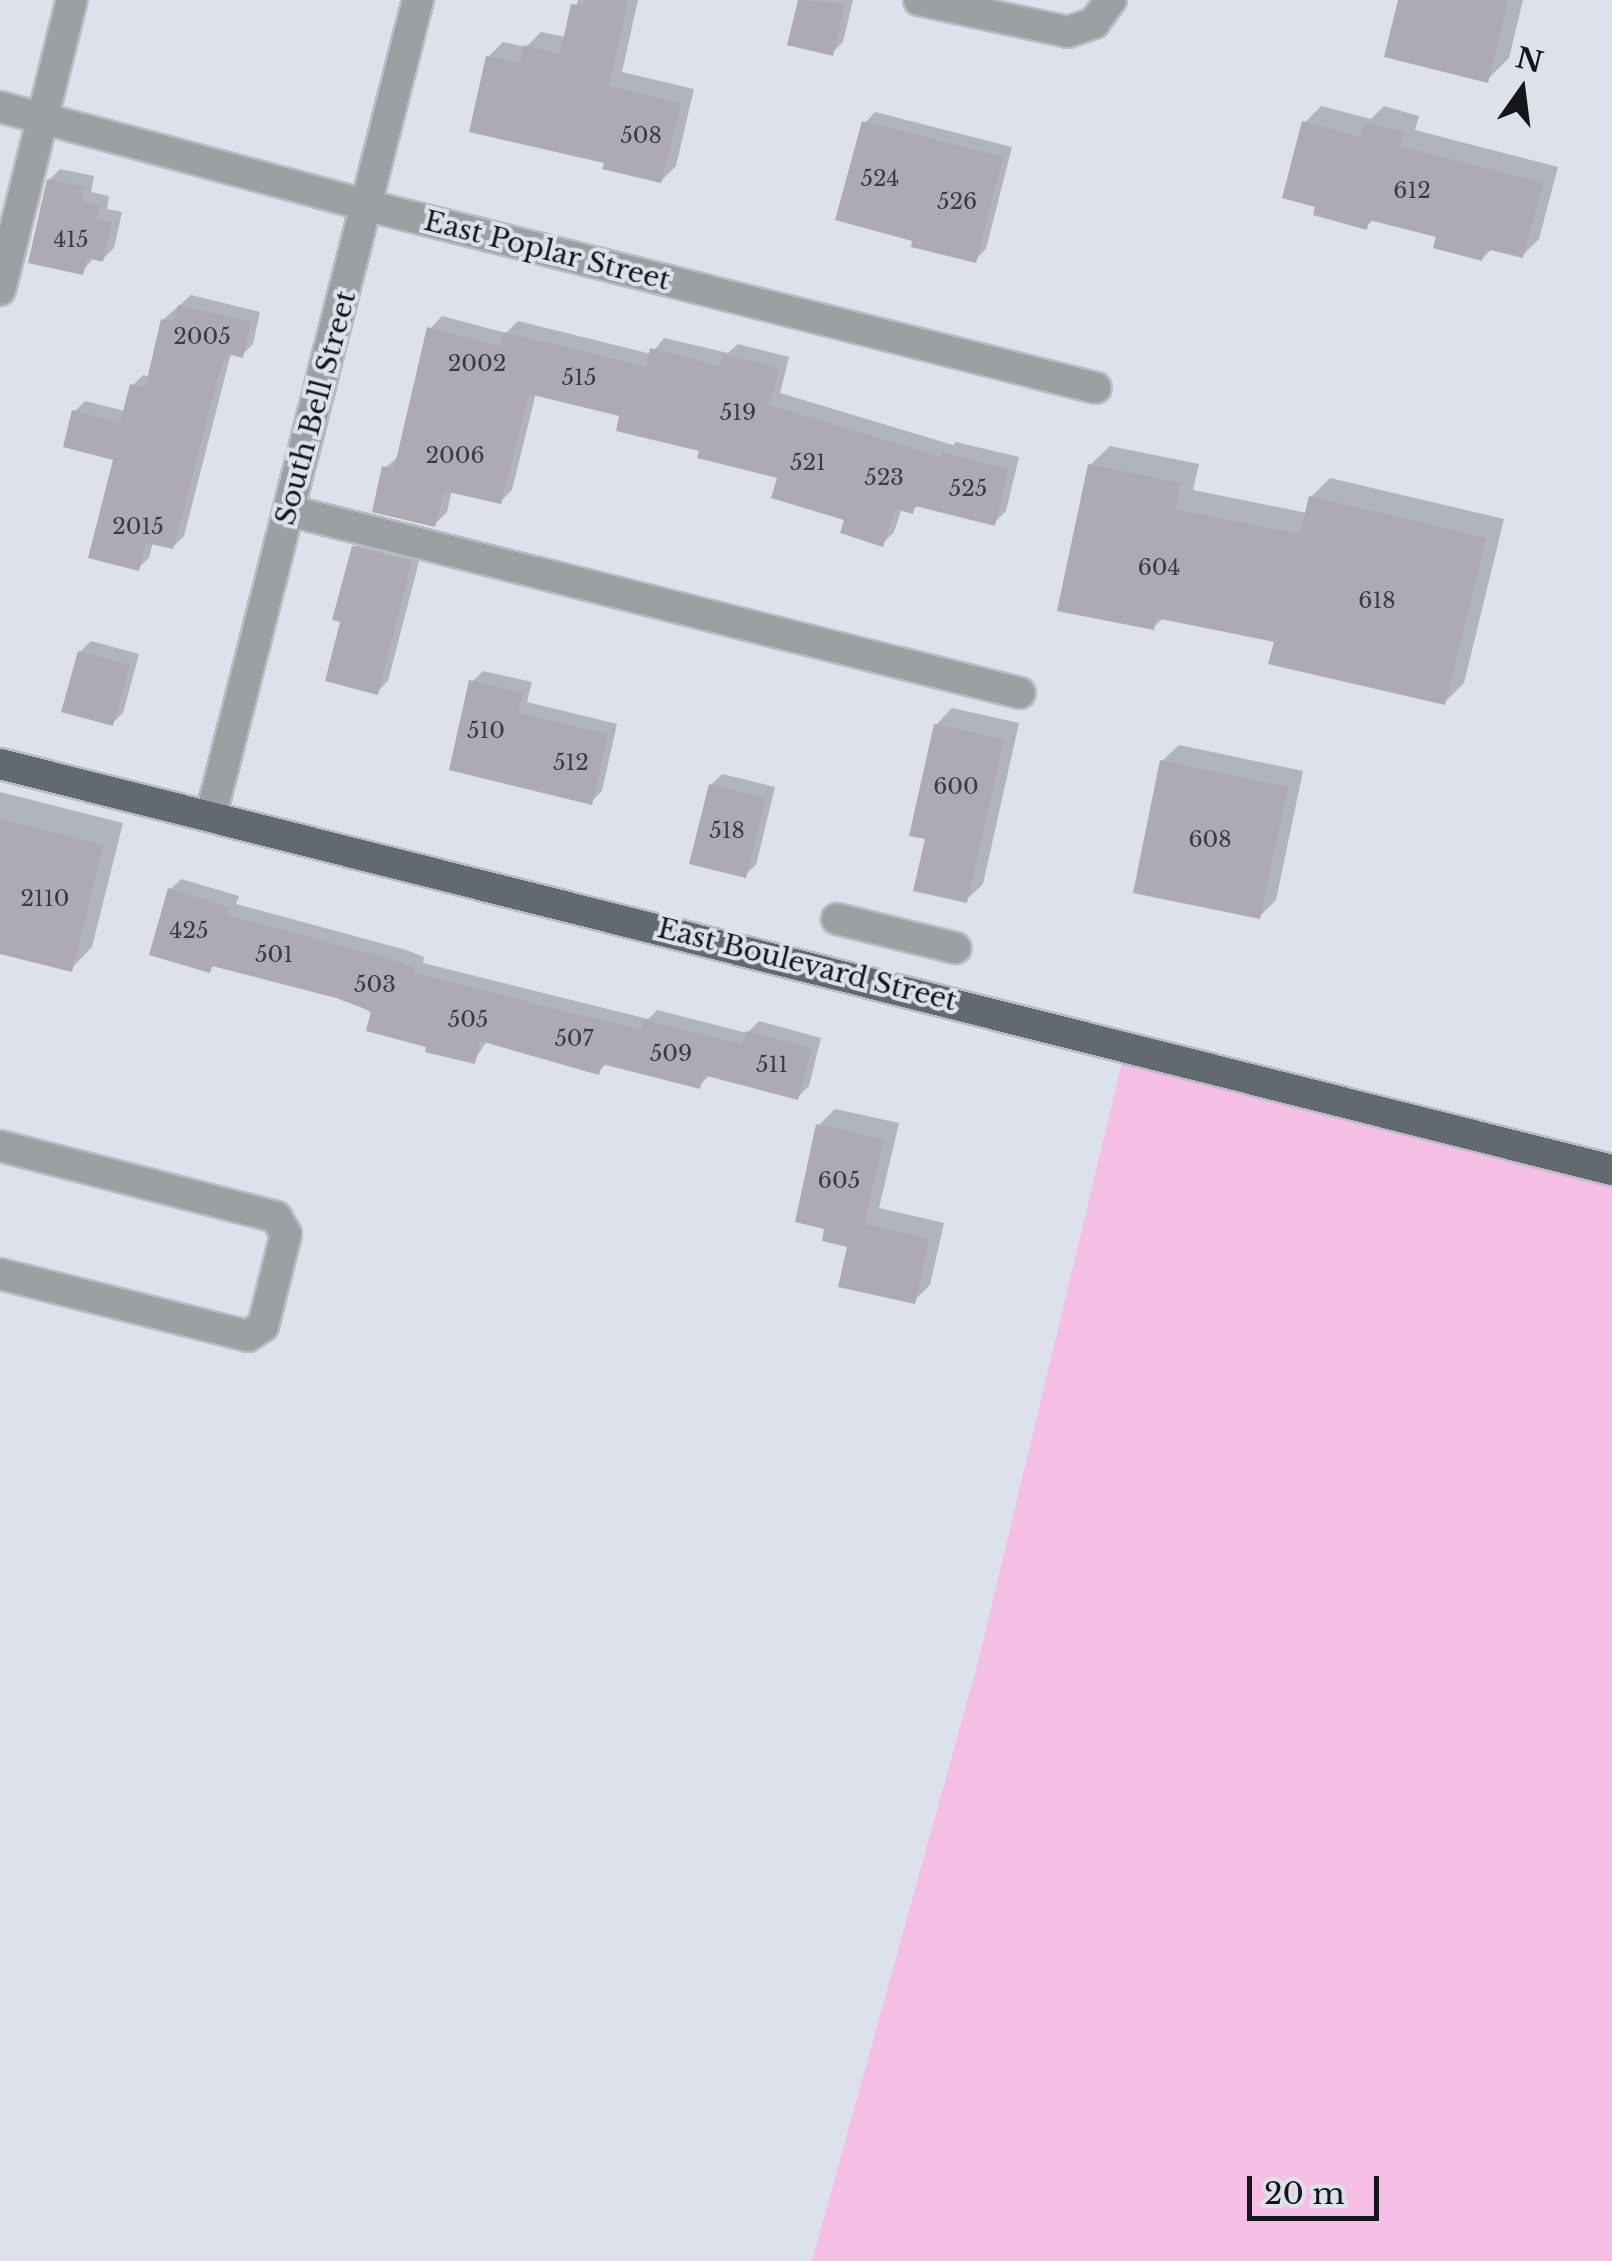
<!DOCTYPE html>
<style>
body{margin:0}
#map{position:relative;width:1612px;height:2261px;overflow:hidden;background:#dde1eb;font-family:"Libre Baskerville",serif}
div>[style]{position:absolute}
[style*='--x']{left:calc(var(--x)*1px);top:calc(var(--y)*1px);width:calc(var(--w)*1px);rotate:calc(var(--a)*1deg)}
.green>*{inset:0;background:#f5bee5}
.shadow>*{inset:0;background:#0003}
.building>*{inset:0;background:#adaab4}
.roads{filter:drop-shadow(2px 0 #b9bcc5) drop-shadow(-2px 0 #b9bcc5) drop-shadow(0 2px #b9bcc5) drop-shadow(0 -2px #b9bcc5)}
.minor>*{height:30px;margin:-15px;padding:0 15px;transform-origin:15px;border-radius:15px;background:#9ca0a3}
.major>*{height:30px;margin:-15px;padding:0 15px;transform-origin:15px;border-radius:15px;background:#626a6f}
span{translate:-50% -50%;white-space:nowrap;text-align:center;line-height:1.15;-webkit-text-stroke:8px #dde1eb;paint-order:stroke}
.number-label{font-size:22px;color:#3b3b40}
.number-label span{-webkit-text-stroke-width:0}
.street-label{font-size:28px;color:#15161a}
.north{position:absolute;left:1472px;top:40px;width:100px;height:100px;-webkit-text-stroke:8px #dde1eb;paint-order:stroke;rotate:14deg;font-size:28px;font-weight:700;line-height:40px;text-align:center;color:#15161a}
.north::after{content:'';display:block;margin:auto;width:35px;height:45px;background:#15161a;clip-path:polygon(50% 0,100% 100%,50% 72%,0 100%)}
.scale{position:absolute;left:1247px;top:2176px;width:132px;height:45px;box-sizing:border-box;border:5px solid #15161a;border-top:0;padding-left:12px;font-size:30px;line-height:35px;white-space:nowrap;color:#15161a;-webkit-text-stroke:8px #dde1eb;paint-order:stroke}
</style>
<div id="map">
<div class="green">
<i style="clip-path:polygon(1126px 1046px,1612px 1170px,1612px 2261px,812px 2261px,978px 1662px)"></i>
</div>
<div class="shadow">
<i style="clip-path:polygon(578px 0,638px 0,622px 72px,694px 89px,676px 166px,661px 181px,607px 161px,488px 57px,503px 42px,526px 47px,541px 32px,566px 37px)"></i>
<i style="clip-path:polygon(801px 0,853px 0,843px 42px,832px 53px,790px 44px)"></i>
<i style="clip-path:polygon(1401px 0,1523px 0,1509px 58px,1487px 80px)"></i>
<i style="clip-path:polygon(1321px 106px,1371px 119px,1384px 106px,1419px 116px,1415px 130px,1558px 167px,1539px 239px,1523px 255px,1493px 248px,1482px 259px,1439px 235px,1375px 218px,1366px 227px,1318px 205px,1305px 122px)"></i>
<i style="clip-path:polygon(875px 112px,1012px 147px,986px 249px,975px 260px,865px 123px)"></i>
<i style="clip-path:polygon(60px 169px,94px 176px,91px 192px,109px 196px,107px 209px,122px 212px,114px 248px,103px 259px,94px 257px,82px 272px,49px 180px)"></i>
<i style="clip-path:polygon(191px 295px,260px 312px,253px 344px,242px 355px,232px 352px,229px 361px,184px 536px,173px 547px,153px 542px,149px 558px,138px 568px,116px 458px,74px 412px,85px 401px,125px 411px,132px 386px,143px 375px,150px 377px,163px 320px)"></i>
<i style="clip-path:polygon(442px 316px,506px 333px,518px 321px,651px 354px,664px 338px,728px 353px,738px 344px,789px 357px,780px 393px,953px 445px,956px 442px,1019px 457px,1006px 511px,994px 523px,919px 504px,912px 511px,902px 508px,894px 532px,882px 544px,780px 476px,622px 414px,536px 393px,512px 490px,500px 502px,452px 490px,447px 512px,435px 524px,385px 468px,399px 456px,430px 329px)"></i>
<i style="clip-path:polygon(1110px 446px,1199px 464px,1193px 490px,1307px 513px,1311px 497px,1330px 478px,1504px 519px,1464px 683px,1444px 703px,1277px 640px,1164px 617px,1153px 628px,1090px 465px)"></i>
<i style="clip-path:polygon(365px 536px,422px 550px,388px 681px,377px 692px,343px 620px,354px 547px)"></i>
<i style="clip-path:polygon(91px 641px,139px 654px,123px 713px,112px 723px,80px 652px)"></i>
<i style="clip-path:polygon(483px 671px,532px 682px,527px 702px,617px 724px,602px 791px,591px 802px,472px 682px)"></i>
<i style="clip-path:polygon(952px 708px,1019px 723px,983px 884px,966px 900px,928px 837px,936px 725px)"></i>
<i style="clip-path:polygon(1179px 745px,1303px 771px,1276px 900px,1259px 917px,1162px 761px)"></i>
<i style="clip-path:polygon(722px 774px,775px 787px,756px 865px,745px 875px,711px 785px)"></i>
<i style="clip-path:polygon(0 792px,123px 823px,92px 947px,71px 969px,0 951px)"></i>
<i style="clip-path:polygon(181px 879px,239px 896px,236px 904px,406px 950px,424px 957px,423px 963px,648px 1019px,657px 1010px,747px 1033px,759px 1021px,821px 1038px,809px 1086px,798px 1097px,711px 1074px,699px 1086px,607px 1063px,598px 1072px,487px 1041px,474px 1061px,337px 996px,215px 964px,209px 971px,170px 890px)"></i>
<i style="clip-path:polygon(835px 1109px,899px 1123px,879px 1208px,944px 1223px,930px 1285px,914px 1301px,850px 1245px,819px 1125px)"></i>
</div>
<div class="building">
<i style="clip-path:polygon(585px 0,628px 0,609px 86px,681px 104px,661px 183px,602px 169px,604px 163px,469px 132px,486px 56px,520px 63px,524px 45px,560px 54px,571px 4px,583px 6px)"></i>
<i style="clip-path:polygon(798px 0,845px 4px,833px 56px,787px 45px)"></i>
<i style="clip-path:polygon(1398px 0,1508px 0,1488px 83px,1384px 57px)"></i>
<i style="clip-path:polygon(862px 121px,1003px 157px,976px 263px,911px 247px,912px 241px,835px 220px)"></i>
<i style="clip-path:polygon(1302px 121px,1361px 137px,1365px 122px,1404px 132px,1400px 146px,1543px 183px,1523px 258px,1486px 249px,1482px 261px,1433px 248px,1436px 237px,1369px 220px,1367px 230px,1313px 215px,1315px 207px,1282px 198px)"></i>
<i style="clip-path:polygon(47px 179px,85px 187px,82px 202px,100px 206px,97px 219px,112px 222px,103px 262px,87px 258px,83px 275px,28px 263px)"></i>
<i style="clip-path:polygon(178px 305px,251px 322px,243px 358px,227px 354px,219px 374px,173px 549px,146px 543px,139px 571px,88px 558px,113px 460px,63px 447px,72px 410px,120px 423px,130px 384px,145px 388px,161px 319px,174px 322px)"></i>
<i style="clip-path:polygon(427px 327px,500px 346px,504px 332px,646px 367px,650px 348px,720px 366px,723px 354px,779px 368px,769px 405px,941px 457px,942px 452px,1008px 469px,995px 526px,915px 506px,913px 514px,895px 509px,883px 547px,840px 533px,844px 520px,771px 498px,777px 478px,697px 458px,699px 451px,616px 431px,619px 416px,529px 394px,501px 504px,444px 491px,435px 527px,372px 512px,382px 466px,394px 469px)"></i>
<i style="clip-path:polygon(1088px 464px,1181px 483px,1175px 509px,1300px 534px,1309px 496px,1486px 538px,1445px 705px,1268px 664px,1274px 642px,1156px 618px,1154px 630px,1057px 611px)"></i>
<i style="clip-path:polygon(352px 546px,412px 561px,378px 695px,325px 681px,340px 622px,332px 620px)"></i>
<i style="clip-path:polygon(78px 651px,130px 665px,113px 726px,61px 712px)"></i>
<i style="clip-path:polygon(469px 680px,523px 693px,518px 713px,608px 734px,592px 805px,449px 770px)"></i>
<i style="clip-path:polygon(934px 724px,1004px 739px,967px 903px,913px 891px,925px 839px,909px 836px)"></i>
<i style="clip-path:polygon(1160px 760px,1288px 787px,1260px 919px,1133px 893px)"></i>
<i style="clip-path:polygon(709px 784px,766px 798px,746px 878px,689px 864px)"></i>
<i style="clip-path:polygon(0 819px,103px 845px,72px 972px,0 954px)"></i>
<i style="clip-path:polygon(168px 888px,229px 907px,227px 915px,394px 960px,415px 968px,414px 973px,548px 1007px,641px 1030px,644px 1020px,742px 1044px,746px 1031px,812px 1048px,798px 1100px,703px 1075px,700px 1089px,602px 1064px,599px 1075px,480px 1041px,475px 1064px,425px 1052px,426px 1047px,366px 1031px,371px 1011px,336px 998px,212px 966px,210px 973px,149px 955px)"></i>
<i style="clip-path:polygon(816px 1124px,884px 1139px,864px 1224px,929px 1239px,915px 1304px,838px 1287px,847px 1247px,822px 1241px,824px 1229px,795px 1222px)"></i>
</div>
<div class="roads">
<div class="minor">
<i style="--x:919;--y:0;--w:152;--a:12.1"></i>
<i style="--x:1068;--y:32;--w:28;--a:-19"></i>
<i style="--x:1094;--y:23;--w:29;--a:-54"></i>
<i style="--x:0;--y:107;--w:382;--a:15"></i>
<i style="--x:369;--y:206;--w:749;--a:14.05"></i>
<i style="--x:0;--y:290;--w:299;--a:-76.1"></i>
<i style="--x:290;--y:511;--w:752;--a:14"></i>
<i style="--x:211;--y:815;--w:841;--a:-75.75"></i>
<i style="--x:837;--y:919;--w:122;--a:13.8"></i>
<i style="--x:0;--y:1146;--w:285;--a:14.4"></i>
<i style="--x:276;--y:1217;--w:20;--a:60"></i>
<i style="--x:286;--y:1234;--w:95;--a:104"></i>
<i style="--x:263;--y:1326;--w:18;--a:146"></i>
<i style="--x:248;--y:1336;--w:256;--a:-166"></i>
</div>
<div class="major">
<i style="--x:0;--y:764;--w:1662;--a:14.14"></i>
</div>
</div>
<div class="number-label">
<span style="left:641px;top:136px">508</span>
<span style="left:880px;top:179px">524</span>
<span style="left:1412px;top:191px">612</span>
<span style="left:957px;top:202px">526</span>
<span style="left:71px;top:240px">415</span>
<span style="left:202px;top:337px">2005</span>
<span style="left:477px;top:364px">2002</span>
<span style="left:579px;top:378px">515</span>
<span style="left:738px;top:413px">519</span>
<span style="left:455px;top:456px">2006</span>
<span style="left:808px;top:463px">521</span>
<span style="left:884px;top:478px">523</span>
<span style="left:968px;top:489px">525</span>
<span style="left:138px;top:527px">2015</span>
<span style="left:1159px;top:568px">604</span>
<span style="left:1377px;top:601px">618</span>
<span style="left:486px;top:731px">510</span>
<span style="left:571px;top:763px">512</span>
<span style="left:956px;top:787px">600</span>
<span style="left:727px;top:831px">518</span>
<span style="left:1210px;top:840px">608</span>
<span style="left:45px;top:899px">2110</span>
<span style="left:189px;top:931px">425</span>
<span style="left:274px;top:955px">501</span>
<span style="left:375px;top:985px">503</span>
<span style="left:468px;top:1020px">505</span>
<span style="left:574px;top:1039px">507</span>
<span style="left:671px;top:1054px">509</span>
<span style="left:772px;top:1065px">511</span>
<span style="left:839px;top:1181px">605</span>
</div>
<div class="street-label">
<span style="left:547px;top:251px;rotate:14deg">East Poplar Street</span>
<span style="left:316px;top:408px;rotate:-75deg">South Bell Street</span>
<span style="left:807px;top:965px;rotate:14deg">East Boulevard Street</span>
</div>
<div class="north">N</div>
<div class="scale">20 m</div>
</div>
